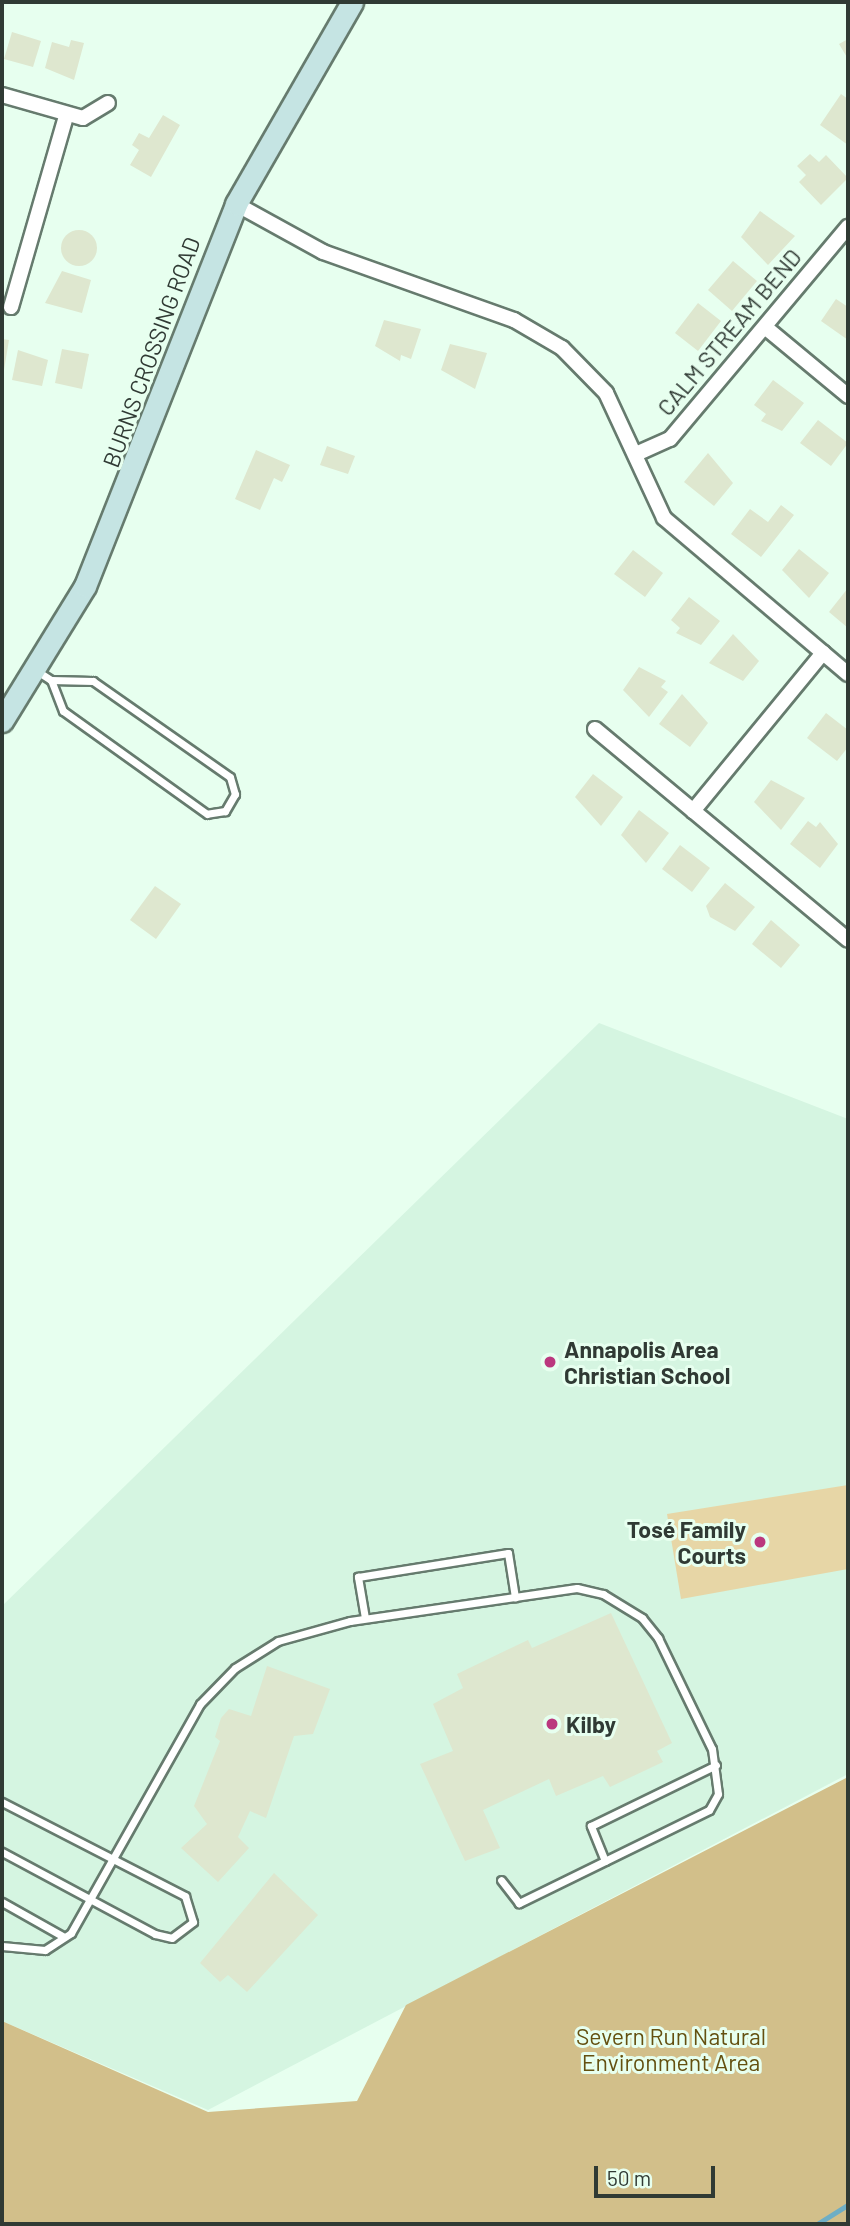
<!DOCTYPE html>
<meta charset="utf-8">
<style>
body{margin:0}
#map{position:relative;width:850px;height:2226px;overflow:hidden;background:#e7ffef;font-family:Barlow,sans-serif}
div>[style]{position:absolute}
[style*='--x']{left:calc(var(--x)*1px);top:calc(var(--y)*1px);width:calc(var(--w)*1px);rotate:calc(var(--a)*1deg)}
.built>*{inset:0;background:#d5f5e1}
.green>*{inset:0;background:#e7d6a6}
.forest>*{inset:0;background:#d2bf8a}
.stream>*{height:5px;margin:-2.5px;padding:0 2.5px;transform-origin:2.5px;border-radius:2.5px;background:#6eaec5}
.building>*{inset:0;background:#dee7cf}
.round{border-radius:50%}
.roads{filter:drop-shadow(2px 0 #667b6e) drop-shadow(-2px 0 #667b6e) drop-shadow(0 2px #667b6e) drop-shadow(0 -2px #667b6e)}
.lane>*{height:7px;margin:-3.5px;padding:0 3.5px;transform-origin:3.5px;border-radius:3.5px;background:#fff}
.street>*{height:14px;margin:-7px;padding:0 7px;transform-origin:7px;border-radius:7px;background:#fff}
.secondary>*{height:21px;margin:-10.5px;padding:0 10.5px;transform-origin:10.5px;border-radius:10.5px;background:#c5e4e3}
.dots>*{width:19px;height:19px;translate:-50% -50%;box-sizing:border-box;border:4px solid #e7ffef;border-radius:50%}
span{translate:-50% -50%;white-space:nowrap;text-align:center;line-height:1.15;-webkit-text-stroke:6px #e7ffef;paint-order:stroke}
.street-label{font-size:23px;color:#303a34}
.poi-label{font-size:23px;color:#303a34;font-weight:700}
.left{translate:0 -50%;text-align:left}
.right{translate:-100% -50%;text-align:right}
.park-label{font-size:23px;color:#645010}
.frame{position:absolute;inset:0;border:4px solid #303a34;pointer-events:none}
.scale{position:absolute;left:594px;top:2166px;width:121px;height:32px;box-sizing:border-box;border:4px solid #303a34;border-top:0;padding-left:9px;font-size:21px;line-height:24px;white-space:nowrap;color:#303a34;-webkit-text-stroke:5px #e7ffef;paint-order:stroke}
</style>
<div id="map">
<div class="built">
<i style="clip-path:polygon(599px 1023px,848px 1119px,848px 1774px,208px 2110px,2px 2021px,2px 1606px)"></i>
</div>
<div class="green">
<i style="clip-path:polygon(848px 1485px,848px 1569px,681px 1599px,667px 1514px)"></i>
</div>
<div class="forest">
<i style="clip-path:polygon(848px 1777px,848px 2224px,2px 2224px,2px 2021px,208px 2112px,357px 2101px,406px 2005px)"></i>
</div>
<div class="stream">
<i style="--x:817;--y:2224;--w:36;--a:-32"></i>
</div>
<div class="building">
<i style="clip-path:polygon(12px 32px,41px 41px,33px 67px,4px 59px)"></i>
<i style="clip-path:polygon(848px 39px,848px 59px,839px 44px)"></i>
<i style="clip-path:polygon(71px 40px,84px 43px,74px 80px,45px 68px,52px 42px,69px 47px)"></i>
<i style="clip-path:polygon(841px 94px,848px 99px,848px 145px,820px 125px)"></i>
<i style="clip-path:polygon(163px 115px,180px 125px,151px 177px,130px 165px,139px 150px,132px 145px,139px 133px,149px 138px)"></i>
<i style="clip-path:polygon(810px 154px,819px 162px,826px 155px,848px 178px,821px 205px,799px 182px,806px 175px,797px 166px)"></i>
<i style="clip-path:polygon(760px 211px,795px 236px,768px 265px,741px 237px)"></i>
<i class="round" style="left:61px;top:230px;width:36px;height:36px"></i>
<i style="clip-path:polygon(733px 261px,757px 281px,732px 311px,708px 290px)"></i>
<i style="clip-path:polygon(62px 271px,91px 280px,82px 313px,45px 303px)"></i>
<i style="clip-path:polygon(836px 299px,848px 307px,848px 340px,821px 321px)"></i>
<i style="clip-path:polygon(698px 303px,721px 321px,698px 351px,675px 333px)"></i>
<i style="clip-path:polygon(384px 320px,421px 329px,411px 359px,401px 355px,400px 361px,375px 346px)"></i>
<i style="clip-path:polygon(2px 339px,9px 340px,3px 376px,2px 376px)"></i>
<i style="clip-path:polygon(450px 344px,487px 353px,475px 389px,441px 370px)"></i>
<i style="clip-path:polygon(62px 349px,89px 354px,82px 389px,55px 383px)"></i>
<i style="clip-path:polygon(18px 350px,48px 360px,42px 386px,12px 380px)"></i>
<i style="clip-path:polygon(773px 380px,804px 403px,782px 431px,761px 421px,766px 414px,754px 405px)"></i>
<i style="clip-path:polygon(818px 420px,848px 443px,831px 466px,800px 443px)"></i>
<i style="clip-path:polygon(327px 446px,355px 456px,348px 474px,320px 465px)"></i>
<i style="clip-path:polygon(256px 450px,290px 465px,282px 482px,274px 478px,260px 510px,235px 499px)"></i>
<i style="clip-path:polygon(708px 453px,733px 483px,714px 506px,684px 482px)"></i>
<i style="clip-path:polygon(781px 505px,794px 515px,761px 557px,731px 534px,750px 509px,768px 522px)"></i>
<i style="clip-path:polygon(799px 549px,829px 573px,809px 598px,782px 570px)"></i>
<i style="clip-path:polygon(633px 550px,663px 573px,645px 597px,614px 574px)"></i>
<i style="clip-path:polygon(848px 588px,848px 628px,829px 612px)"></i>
<i style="clip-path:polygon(689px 597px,720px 621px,701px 645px,676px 633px,680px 628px,671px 620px)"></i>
<i style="clip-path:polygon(733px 634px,759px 661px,743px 681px,709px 663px)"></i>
<i style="clip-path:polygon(639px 667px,666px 681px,661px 687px,668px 692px,649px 717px,623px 690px)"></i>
<i style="clip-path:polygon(682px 694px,708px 723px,690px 747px,659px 724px)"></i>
<i style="clip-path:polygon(826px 713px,848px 730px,848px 747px,837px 761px,807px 738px)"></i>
<i style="clip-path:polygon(593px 774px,623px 797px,601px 826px,575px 797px)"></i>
<i style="clip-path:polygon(771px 780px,805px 798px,781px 830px,754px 802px)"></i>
<i style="clip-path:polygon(639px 810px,669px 833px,646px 863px,621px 835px)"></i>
<i style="clip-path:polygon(808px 821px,816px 827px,820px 822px,838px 844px,820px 868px,790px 844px)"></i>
<i style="clip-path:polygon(680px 845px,710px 868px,692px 892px,662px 869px)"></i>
<i style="clip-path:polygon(725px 883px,755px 907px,735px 931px,710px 917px,706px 906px)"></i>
<i style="clip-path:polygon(155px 886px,181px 904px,156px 939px,130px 920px)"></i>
<i style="clip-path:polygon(771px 920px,800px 945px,781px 968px,752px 944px)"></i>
<i style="clip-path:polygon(611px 1613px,672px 1743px,657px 1751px,663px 1762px,610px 1787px,603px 1776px,556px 1796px,549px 1779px,483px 1810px,500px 1848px,465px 1861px,420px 1764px,453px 1751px,433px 1704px,463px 1688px,457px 1674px,528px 1640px,532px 1648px)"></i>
<i style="clip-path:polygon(267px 1666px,330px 1689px,313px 1734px,294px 1736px,266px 1818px,250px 1811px,238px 1837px,249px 1848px,218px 1882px,181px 1848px,207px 1824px,194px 1806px,220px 1741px,215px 1737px,221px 1718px,229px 1709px,251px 1716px)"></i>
<i style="clip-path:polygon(274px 1873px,318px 1915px,247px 1992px,228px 1975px,220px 1982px,200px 1963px)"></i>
</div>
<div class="roads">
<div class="lane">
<i style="--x:37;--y:671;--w:17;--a:33"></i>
<i style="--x:51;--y:680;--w:42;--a:1.4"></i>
<i style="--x:93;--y:681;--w:167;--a:35"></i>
<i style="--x:230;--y:777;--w:18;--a:74"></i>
<i style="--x:235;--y:794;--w:20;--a:120"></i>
<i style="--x:225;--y:811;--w:18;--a:171"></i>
<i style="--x:207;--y:814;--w:177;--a:-144.4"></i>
<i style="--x:63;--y:711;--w:33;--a:-111"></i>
<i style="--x:365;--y:1618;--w:42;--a:-99.7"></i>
<i style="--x:358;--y:1577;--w:152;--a:-9.1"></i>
<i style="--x:508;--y:1553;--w:45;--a:81"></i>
<i style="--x:2;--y:1802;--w:206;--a:27.2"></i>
<i style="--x:185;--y:1896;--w:27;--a:73"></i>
<i style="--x:193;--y:1922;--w:26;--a:143"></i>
<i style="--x:172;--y:1938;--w:17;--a:-167"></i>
<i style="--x:155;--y:1934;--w:174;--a:-151.8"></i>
<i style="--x:605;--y:1861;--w:38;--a:-112"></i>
<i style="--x:591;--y:1826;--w:139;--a:-26"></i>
<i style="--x:2;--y:1902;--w:71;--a:29.4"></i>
<i style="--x:2;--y:1946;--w:43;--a:5.3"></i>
<i style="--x:45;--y:1950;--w:31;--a:-33"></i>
<i style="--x:71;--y:1933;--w:263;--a:-60.6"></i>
<i style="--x:200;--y:1704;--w:50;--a:-45.8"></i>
<i style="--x:235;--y:1668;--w:51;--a:-32.1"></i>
<i style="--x:278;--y:1641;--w:75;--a:-15.5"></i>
<i style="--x:350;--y:1621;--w:229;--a:-8.3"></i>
<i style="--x:577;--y:1588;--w:27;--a:13"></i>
<i style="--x:603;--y:1594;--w:46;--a:31.6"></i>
<i style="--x:642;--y:1618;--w:26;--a:51"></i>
<i style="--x:658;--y:1638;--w:123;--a:64.1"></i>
<i style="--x:712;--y:1749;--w:45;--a:82.4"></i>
<i style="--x:718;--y:1794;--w:18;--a:119"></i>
<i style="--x:709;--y:1810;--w:212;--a:153.9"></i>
<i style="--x:519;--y:1903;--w:29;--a:-128"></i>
</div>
<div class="street">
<i style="--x:2;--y:95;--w:84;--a:15.9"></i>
<i style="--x:83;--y:118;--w:29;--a:-31"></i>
<i style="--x:236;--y:204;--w:99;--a:28.9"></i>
<i style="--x:323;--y:252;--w:203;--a:19.6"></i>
<i style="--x:514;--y:320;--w:56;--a:30.3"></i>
<i style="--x:562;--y:348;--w:63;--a:45.6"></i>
<i style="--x:606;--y:393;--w:138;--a:65.1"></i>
<i style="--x:664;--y:518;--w:241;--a:40.3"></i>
<i style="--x:11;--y:307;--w:199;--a:-73.9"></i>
<i style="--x:765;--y:327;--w:108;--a:39.7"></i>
<i style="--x:636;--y:454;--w:37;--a:-24"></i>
<i style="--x:670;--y:439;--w:277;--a:-50"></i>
<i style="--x:595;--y:729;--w:329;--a:39.8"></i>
<i style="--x:693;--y:811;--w:205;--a:-50.6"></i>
</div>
<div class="secondary">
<i style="--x:2;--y:721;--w:158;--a:-58.4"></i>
<i style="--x:85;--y:586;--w:411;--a:-68.4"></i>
<i style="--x:236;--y:204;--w:233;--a:-60.1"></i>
</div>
</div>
<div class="dots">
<i style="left:550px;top:1362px;background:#bb387e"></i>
<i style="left:760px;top:1542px;background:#bb387e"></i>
<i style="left:552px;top:1724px;background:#bb387e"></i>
</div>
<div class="street-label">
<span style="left:729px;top:332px;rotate:-50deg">CALM STREAM BEND</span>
<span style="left:151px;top:352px;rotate:-70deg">BURNS CROSSING ROAD</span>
</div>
<div class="poi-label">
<span class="left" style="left:564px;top:1362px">Annapolis Area<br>Christian School</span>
<span class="right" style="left:746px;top:1542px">Tosé Family<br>Courts</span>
<span class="left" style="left:566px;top:1724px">Kilby</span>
</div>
<div class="park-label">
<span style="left:671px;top:2049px">Severn Run Natural<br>Environment Area</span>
</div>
<div class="frame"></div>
<div class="scale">50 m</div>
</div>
